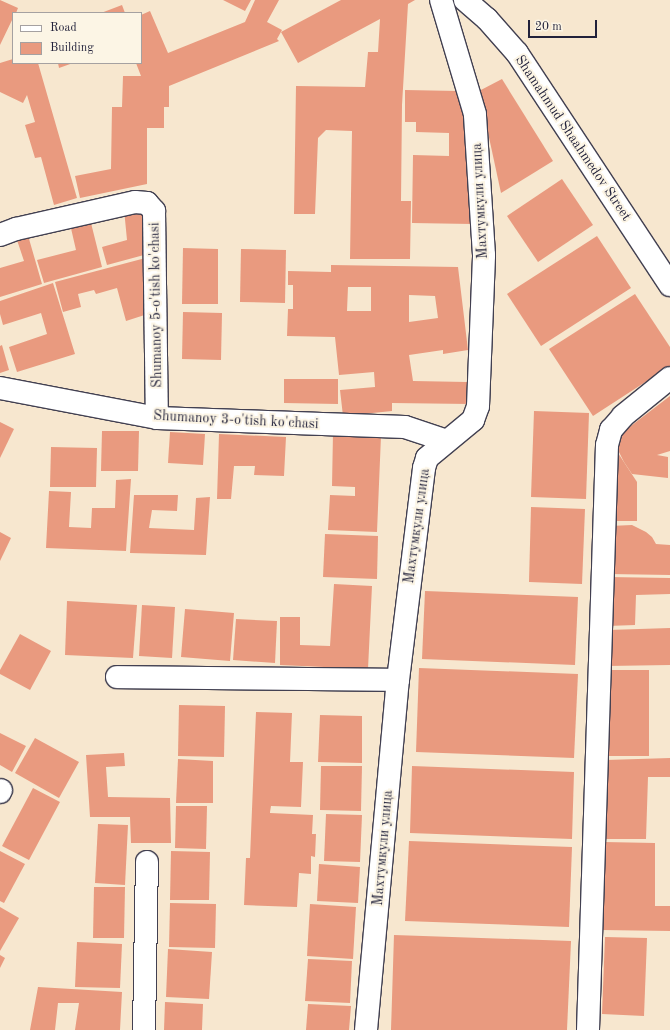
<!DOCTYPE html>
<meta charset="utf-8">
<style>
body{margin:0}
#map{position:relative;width:670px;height:1030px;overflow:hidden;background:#f7e7cf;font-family:"Old Standard TT",serif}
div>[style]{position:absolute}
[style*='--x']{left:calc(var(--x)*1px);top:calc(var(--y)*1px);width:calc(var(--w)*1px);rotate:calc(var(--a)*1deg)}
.building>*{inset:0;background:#e99a7f}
.roads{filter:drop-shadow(1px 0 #424051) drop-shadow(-1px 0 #424051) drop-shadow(0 1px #424051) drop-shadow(0 -1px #424051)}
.street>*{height:22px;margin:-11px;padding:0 11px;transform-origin:11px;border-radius:11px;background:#fff}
span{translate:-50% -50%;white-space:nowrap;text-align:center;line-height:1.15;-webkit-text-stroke:4px #fcf5e5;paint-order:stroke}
.street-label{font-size:14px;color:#22223b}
.legend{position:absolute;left:12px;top:12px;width:130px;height:52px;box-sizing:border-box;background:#fcf5e5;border:1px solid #a5a1a1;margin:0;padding:5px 7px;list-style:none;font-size:12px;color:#22223b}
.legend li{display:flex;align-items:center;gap:8px;height:20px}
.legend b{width:20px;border:1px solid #a5a1a1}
.scale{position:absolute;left:528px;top:20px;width:69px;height:18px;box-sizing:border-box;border:2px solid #22223b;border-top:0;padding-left:5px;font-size:12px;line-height:14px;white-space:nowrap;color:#22223b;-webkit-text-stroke:3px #fcf5e5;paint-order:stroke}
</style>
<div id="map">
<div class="building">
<i style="clip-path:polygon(0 0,18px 8px,16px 13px,13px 13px,13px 18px,0 45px)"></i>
<i style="clip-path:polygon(223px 0,251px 0,245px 11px)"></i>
<i style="clip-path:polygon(255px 0,279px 0,267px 22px,282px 30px,277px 39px,279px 41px,169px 86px,169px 107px,164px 107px,164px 128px,147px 128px,147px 184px,80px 198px,75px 176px,111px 169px,112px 107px,122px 107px,123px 76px,141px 76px,136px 63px,141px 63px,141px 15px,150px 11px,168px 53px,245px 22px)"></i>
<i style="clip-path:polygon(341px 0,415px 0,408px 4px,402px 105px,401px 201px,411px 201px,410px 259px,350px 259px,352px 131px,326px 130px,318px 138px,315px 214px,294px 214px,296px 86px,365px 87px,368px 52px,378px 52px,380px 19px,298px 63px,281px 32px)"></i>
<i style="clip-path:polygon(122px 5px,125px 13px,101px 13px)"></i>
<i style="clip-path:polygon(13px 59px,13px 63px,38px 63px,77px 198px,54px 205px,41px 157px,35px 158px,25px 125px,35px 122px,27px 95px,23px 103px,0 92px,0 63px)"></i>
<i style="clip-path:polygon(58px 63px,73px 63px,59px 68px)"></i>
<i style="clip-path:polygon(502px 79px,553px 161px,501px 193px,479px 91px)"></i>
<i style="clip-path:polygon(405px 90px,458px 91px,468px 122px,472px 224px,412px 223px,413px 155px,449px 156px,449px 133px,416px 132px,416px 122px,405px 122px)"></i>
<i style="clip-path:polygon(562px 179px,593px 225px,538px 262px,507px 216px)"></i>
<i style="clip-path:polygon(149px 196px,155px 252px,107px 265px,102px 247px,127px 240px,123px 199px)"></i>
<i style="clip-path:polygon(86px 203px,102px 267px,44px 283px,37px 260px,76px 250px,70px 224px)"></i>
<i style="clip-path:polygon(23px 218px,42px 284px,0 297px,0 268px,24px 261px,17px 240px,0 246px,0 226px)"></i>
<i style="clip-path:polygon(597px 236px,631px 288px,541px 346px,507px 294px)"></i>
<i style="clip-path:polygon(183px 248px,218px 249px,218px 304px,182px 304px)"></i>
<i style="clip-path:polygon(241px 249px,286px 250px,285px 303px,240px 302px)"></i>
<i style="clip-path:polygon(153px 256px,157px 311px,126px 321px,117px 288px,96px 294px,94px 290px,78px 294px,81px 307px,63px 312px,55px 282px)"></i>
<i style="clip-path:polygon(evenodd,331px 265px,458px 267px,468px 350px,443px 354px,443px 350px,409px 355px,413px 381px,467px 382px,470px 404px,392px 403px,392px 411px,343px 416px,340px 390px,375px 387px,374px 372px,339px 375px,335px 337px,287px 336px,288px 309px,293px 309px,293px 285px,288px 285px,288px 271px,331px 272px,331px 265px,348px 287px,371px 287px,371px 311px,347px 311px,348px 287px,331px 265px,409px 295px,435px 296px,438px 318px,409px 322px,409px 295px)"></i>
<i style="clip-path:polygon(53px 283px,75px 354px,17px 372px,9px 347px,47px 334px,41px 313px,3px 325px,0 314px,0 301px)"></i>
<i style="clip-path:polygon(635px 294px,670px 347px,670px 366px,593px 416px,549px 349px)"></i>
<i style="clip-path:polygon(183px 312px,222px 313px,221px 360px,182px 359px)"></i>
<i style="clip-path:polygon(2px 345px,9px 370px,0 373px,0 346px)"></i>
<i style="clip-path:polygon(284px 379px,338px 379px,338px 404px,284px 403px)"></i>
<i style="clip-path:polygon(670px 396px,670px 451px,657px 455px,668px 457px,668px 478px,632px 474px,624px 462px,617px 448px,623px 432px)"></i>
<i style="clip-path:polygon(534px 411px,589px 413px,586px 499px,531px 497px)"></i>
<i style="clip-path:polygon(0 422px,14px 429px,0 458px)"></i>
<i style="clip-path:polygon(102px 431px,139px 431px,138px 471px,101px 471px)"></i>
<i style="clip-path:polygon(170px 432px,205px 434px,203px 465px,168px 463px)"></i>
<i style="clip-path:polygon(333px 433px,381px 436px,377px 532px,328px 530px,330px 495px,355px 496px,355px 487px,332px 486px)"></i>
<i style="clip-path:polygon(219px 434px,286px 437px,284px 476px,254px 475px,255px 466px,234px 466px,231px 499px,217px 499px)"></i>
<i style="clip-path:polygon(51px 447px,97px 448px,96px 487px,50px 487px)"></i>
<i style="clip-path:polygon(618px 453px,637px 482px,637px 521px,609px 521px)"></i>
<i style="clip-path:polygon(131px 479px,126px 551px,46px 548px,49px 491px,71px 492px,69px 527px,91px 528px,92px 508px,115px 508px,116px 480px)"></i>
<i style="clip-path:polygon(134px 495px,178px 495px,177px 511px,152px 510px,149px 528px,194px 530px,196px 498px,210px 497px,206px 555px,130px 553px)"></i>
<i style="clip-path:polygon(531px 507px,585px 509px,582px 584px,529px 582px)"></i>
<i style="clip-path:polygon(632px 525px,646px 532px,652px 537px,656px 544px,670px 545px,670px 575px,609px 574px,610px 526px)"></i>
<i style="clip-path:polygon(0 532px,11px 538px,0 561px)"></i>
<i style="clip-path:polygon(325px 534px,378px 536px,377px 579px,323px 577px)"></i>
<i style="clip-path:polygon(608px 577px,670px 578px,670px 594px,636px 595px,635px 625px,607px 626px)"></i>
<i style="clip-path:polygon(334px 584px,372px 586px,368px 669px,280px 665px,280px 617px,300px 617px,300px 645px,330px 646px)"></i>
<i style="clip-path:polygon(425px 591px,578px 597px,575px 665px,422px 659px)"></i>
<i style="clip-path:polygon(67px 601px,137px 605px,133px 658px,65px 655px)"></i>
<i style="clip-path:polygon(142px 605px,175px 607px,172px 658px,139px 656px)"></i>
<i style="clip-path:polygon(185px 609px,234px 613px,230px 661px,181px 657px)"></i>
<i style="clip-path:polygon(236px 619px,277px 621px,275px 663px,233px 660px)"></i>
<i style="clip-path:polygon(670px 628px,670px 665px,607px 666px,608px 630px)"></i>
<i style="clip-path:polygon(20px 634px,51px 651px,30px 690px,0 674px,0 670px)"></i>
<i style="clip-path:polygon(419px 668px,578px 674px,574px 758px,416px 752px)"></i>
<i style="clip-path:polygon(607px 670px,649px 670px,649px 756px,607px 756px)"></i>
<i style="clip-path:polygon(179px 705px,225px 706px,224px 757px,178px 756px)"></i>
<i style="clip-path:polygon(256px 712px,292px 713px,290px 762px,303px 762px,301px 807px,271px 806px,270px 812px,270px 813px,313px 815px,312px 834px,316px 834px,315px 857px,311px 856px,311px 874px,299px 873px,297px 907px,244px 905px,246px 858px,250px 858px)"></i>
<i style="clip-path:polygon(320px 715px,362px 716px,362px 763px,318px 762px)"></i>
<i style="clip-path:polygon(0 733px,26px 746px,12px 772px,0 765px)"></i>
<i style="clip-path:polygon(35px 738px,79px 762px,59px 798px,15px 773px)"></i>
<i style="clip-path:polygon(124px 753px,125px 766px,106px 767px,108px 797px,170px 798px,171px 843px,131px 843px,130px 817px,90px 817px,86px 755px)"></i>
<i style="clip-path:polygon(670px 758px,670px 777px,648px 777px,646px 839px,605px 839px,606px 760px)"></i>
<i style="clip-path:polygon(178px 759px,213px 761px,213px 803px,176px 803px)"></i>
<i style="clip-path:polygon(321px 766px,362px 766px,361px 811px,320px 810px)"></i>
<i style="clip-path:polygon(412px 766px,574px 772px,572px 839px,410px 833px)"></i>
<i style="clip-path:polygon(33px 788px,60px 802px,29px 860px,2px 846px)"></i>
<i style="clip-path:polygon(176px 806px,207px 806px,206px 849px,175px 848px)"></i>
<i style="clip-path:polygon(326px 814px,362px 815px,360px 862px,324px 861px)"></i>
<i style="clip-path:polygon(98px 824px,128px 825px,125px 885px,95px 883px)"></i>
<i style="clip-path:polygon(409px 841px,572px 847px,569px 927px,405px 921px)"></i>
<i style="clip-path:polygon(604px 842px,655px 843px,655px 906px,670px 906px,670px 931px,602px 930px)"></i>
<i style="clip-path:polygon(0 851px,25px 864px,4px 903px,0 901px)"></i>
<i style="clip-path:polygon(171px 851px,210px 852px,209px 900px,170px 900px)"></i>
<i style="clip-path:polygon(319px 864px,360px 867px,358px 903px,317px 901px)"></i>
<i style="clip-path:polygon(94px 887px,125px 887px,124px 938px,93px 938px)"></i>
<i style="clip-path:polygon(170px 903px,216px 904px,215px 948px,169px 947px)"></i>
<i style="clip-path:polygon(310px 904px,356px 907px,353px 959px,307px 956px)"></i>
<i style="clip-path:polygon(0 907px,19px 918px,0 951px)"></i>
<i style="clip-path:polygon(394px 935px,571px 941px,567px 1030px,391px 1030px)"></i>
<i style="clip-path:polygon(605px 937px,647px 938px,644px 1016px,602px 1014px)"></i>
<i style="clip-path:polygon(77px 942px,122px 944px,120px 988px,75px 987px)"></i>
<i style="clip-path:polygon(168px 949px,212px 952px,209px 999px,166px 997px)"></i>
<i style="clip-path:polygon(0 955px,5px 958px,0 968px)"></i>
<i style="clip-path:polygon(308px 959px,352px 961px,350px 1003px,305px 1001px)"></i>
<i style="clip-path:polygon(38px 987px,122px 992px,120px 1030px,75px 1030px,79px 1003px,58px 1003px,55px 1030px,30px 1030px)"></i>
<i style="clip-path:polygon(165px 1002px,203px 1004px,202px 1030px,164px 1030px)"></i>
<i style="clip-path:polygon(308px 1004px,351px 1006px,349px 1030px,306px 1030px)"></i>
</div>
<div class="roads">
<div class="street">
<i style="--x:465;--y:0;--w:29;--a:41"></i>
<i style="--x:487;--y:19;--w:45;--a:48.6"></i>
<i style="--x:517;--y:53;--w:278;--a:56.6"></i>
<i style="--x:0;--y:235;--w:17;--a:-21"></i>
<i style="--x:16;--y:229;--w:122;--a:-12.8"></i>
<i style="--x:135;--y:202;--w:12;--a:5"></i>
<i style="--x:147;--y:203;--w:11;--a:49"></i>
<i style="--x:154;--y:211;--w:207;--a:89.2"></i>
<i style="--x:0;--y:388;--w:160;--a:10.8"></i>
<i style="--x:157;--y:418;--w:248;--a:2.1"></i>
<i style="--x:405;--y:427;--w:44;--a:18.4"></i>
<i style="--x:117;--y:677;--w:281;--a:0.6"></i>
<i style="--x:0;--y:792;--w:2;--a:-63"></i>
<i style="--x:144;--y:1030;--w:168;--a:-89"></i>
<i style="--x:366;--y:1030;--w:351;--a:-84.8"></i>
<i style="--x:398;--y:680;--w:214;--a:-83"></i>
<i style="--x:424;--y:468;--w:10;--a:-73"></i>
<i style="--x:427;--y:458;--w:60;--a:-39.6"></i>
<i style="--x:473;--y:420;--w:15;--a:-70"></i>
<i style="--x:478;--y:406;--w:151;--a:-87.7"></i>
<i style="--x:484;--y:255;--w:141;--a:-93.7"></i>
<i style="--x:475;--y:114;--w:119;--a:-106.6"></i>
<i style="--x:588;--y:1030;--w:585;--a:-88.14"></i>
<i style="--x:607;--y:445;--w:16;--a:-75"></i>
<i style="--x:611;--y:430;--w:18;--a:-49"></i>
<i style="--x:623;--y:416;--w:60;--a:-39"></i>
</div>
</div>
<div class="street-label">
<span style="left:573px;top:138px;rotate:56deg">Shamahmud Shaahmedov Street</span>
<span style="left:480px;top:201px;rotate:-93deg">Махтумкули улица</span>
<span style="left:156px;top:305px;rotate:-91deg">Shumanoy 5-o'tish ko'chasi</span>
<span style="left:236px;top:420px;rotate:3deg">Shumanoy 3-o'tish ko'chasi</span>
<span style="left:417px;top:526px;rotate:-82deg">Махтумкули улица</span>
<span style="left:383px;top:848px;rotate:-85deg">Махтумкули улица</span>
</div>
<ul class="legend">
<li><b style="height:5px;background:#fff"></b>Road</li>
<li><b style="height:11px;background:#e99a7f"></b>Building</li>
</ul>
<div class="scale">20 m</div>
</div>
